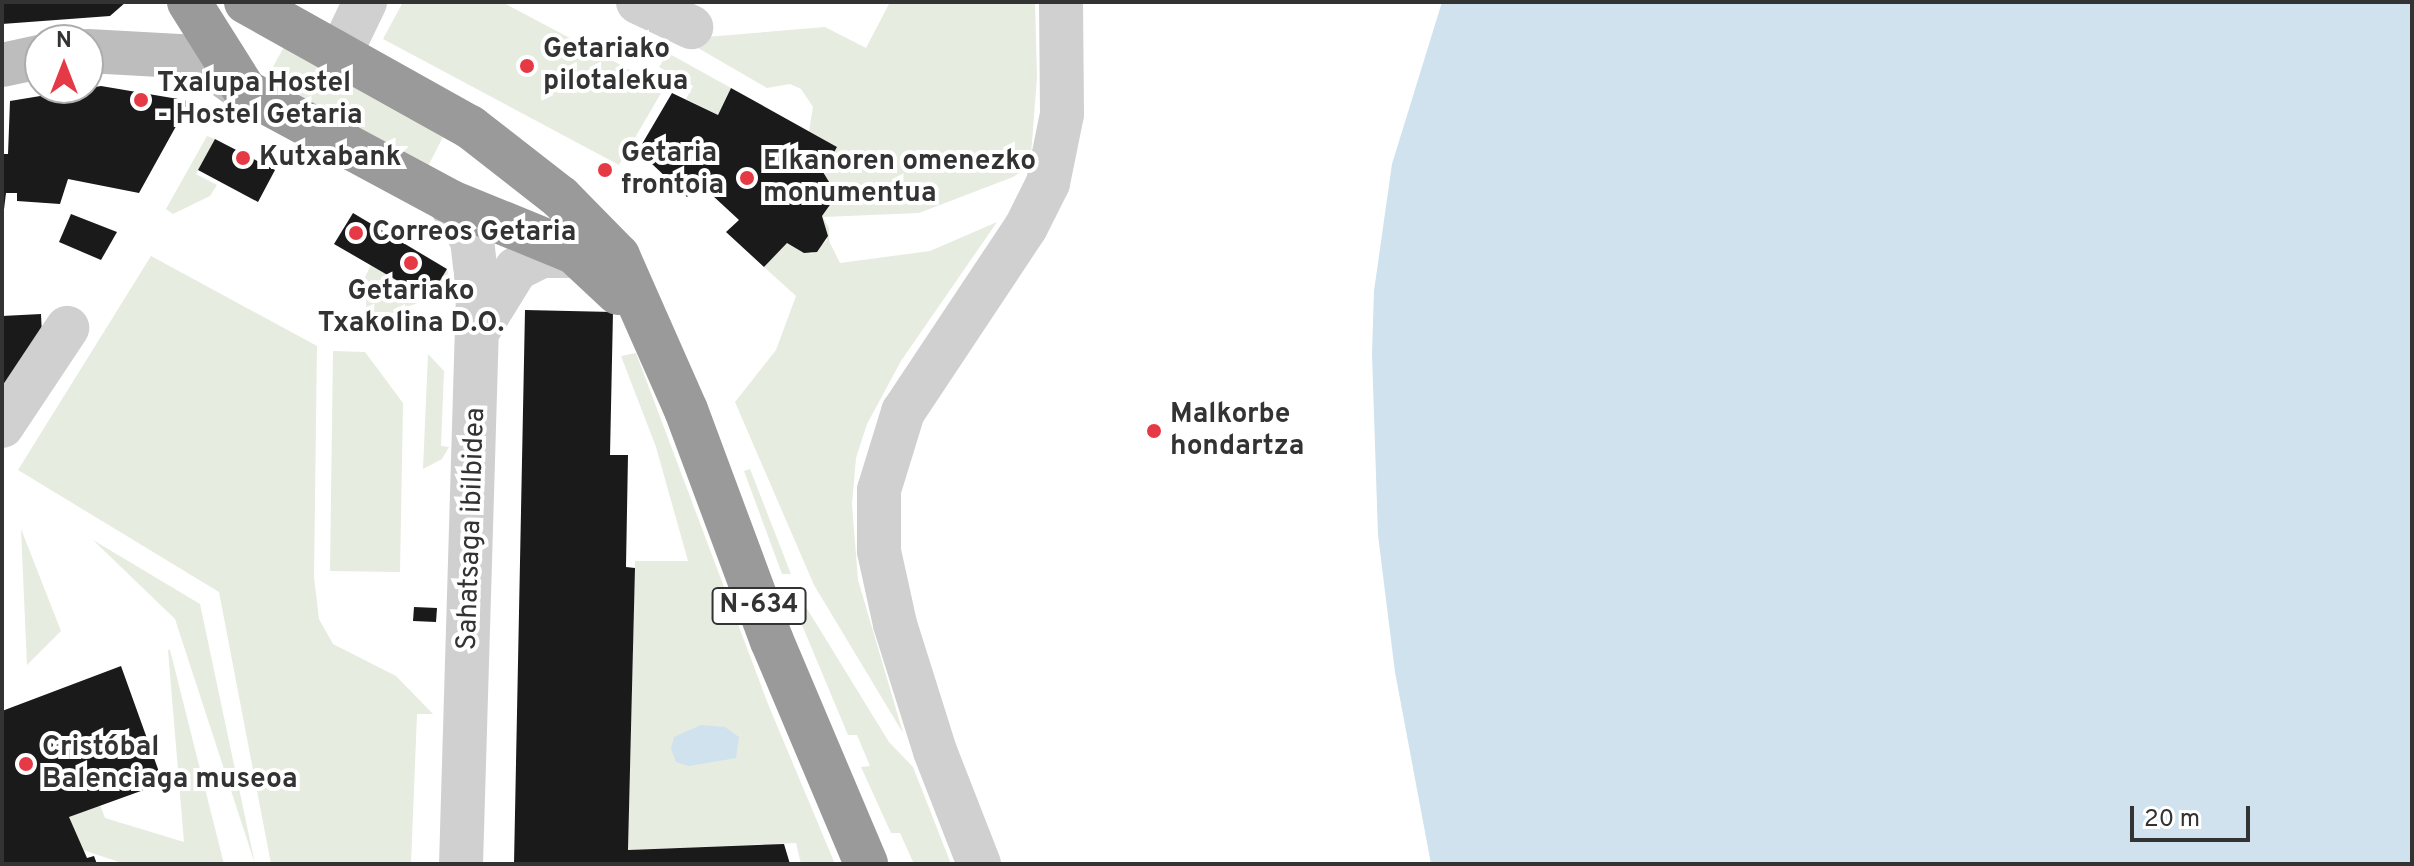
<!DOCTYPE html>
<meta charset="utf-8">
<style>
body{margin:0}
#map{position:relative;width:2414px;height:866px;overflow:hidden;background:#fff;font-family:Overpass,sans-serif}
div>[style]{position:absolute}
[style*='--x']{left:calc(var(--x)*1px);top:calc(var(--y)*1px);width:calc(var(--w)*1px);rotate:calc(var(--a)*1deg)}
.green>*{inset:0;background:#e6ecdf}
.water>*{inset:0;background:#cfe2ee}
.building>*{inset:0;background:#1a1a1a}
.street>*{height:44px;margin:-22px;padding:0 22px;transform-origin:22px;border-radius:22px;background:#d0d0d0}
.secondary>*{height:44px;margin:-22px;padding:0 22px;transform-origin:22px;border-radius:22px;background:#bdbdbd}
.highway>*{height:44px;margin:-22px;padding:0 22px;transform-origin:22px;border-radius:22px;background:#9a9a9a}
.dots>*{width:22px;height:22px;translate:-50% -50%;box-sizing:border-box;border:4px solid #fff;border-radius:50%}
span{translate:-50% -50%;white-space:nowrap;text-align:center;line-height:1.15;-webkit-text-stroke:8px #fff;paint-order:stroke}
.shield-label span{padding:2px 6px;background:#fff;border:2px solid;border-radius:6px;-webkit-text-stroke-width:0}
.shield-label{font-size:26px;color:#333;font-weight:700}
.poi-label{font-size:28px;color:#333;font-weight:700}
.left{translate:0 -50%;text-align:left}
.street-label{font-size:28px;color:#333}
.frame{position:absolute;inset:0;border:4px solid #333;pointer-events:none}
.north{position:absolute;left:24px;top:24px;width:80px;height:80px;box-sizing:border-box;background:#fff;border:2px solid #adadad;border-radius:50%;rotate:0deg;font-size:22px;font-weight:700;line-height:32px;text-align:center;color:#333}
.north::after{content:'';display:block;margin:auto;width:28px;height:36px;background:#e63946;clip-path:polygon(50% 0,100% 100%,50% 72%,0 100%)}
.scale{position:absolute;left:2130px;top:806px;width:120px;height:36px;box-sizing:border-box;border:4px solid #333;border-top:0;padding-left:10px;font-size:24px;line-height:28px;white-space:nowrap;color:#333;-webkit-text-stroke:6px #fff;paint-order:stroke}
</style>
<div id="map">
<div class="green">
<i style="clip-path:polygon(403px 2px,502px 2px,664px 88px,619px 165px,383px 39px)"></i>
<i style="clip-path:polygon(890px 2px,1035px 2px,1037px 77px,1031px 155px,1027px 168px,1013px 177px,919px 213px,823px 217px,829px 228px,829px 241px,840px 263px,930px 251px,997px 222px,901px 361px,867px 424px,856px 458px,852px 504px,858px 580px,903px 733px,814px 585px,735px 402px,776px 350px,796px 296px,764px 267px,787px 243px,812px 254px,827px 240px,822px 216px,837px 195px,823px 172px,837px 147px,809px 131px,813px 107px,801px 89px,790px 84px,767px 88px,698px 48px,706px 37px,825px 27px,866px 48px)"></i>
<i style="clip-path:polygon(284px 47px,444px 135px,425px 172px,266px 79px)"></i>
<i style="clip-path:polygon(668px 53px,731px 88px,718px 115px,686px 99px,693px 86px,659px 67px)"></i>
<i style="clip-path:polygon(207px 136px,215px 139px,196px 174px,217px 185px,210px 196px,173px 214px,166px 209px)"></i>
<i style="clip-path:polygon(151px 256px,317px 346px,314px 577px,319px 619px,333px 644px,396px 676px,433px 714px,417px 714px,411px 864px,271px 864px,219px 592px,18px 470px)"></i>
<i style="clip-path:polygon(371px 265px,428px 299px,447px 269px,452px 290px,442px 301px,420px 302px,367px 323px,365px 277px)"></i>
<i style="clip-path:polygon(333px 351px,365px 352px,403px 403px,400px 572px,330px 571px)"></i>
<i style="clip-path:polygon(636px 353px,768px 704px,835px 864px,801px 864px,796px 843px,628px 850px,635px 561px,688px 561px,656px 447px,621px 356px)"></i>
<i style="clip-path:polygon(428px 354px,444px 371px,441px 446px,449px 447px,442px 459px,423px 469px)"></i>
<i style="clip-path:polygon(750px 469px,791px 574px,782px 574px,744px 471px)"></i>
<i style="clip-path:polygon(21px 529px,61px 631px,27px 665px)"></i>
<i style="clip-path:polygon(93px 540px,200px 604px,255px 864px,175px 619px)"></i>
<i style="clip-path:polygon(789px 594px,798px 594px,889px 742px,913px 767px,951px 864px,914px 864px,900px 833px,891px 833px,861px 767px,870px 766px,857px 735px,848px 735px)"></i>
<i style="clip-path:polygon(168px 650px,170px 650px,224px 864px,125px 864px,83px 850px,69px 817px,100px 805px,105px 818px,184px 842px)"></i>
</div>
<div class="water">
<i style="clip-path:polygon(1442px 2px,2412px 2px,2412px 864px,1431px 864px,1395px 672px,1378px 535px,1372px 354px,1374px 291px,1392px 164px)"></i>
<i style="clip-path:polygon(701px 725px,725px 727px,739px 737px,736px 758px,689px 766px,676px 762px,671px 749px,674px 737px)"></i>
</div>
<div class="building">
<i style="clip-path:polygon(2px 2px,126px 2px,110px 16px,2px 24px)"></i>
<i style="clip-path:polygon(101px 86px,190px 101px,139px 193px,68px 179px,60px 204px,17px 201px,17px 193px,6px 193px,2px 226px,2px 154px,8px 154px,10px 101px)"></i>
<i style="clip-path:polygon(731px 88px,837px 147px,823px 172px,837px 195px,822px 216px,828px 236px,817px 252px,804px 253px,787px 243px,764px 267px,726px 232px,739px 220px,699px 183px,687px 197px,651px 163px,635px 156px,672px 93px,718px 115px)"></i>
<i style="clip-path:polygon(215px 139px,275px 170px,258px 202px,198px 170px)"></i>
<i style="clip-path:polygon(353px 213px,447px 269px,429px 299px,334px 244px)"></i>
<i style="clip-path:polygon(71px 214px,117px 232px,101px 260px,59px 242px)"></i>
<i style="clip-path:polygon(525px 310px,613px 312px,610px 455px,628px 455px,626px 567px,635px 568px,628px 850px,784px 844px,790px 864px,514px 864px)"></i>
<i style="clip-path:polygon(41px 314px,43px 357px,2px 419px,2px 316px)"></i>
<i style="clip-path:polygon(414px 607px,437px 608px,436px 622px,413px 621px)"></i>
<i style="clip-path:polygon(121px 666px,163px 783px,69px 817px,87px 858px,94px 856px,97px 864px,2px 864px,2px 711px)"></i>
</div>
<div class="street">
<i style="--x:638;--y:2;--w:59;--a:25.3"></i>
<i style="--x:340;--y:54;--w:58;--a:-64.3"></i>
<i style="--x:449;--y:201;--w:45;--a:59.5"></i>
<i style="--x:472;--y:240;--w:52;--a:83.4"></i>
<i style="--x:478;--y:292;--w:572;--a:91.7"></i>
<i style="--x:481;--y:326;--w:67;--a:-58.4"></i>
<i style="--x:516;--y:269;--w:28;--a:-27"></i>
<i style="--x:541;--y:256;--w:39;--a:0"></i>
<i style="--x:2;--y:426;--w:118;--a:-56.4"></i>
<i style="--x:979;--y:864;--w:121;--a:-111.3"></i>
<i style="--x:935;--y:751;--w:133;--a:-107.5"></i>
<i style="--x:895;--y:624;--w:75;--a:-102.4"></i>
<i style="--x:879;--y:551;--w:61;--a:-90"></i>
<i style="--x:879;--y:490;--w:82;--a:-72.9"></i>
<i style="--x:903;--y:412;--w:222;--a:-56.4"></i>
<i style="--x:1026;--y:227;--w:49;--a:-63.4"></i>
<i style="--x:1048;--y:183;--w:70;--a:-78.5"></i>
<i style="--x:1062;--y:114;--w:112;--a:-90.5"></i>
</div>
<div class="secondary">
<i style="--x:88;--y:51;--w:91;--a:3.1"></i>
<i style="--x:179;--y:56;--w:40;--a:21"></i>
<i style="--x:216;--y:70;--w:36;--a:36"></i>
<i style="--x:2;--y:65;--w:39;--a:-12"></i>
</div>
<div class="highway">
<i style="--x:189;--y:2;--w:105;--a:57.8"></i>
<i style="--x:245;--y:91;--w:232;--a:28.3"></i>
<i style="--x:449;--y:201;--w:135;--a:22.2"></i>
<i style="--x:574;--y:252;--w:60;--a:43"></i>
<i style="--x:246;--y:2;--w:257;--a:29.2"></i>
<i style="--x:470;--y:127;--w:114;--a:37.9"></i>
<i style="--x:560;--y:197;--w:83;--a:45.5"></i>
<i style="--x:618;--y:256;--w:168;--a:66.2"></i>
<i style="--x:686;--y:410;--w:246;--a:69.6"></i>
<i style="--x:772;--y:641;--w:242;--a:67.1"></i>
</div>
<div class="dots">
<i style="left:527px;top:66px;background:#e63946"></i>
<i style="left:141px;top:100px;background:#e63946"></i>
<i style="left:243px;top:158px;background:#e63946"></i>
<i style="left:605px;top:170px;background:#e63946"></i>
<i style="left:747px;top:178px;background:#e63946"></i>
<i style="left:356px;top:233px;background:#e63946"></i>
<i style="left:411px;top:263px;background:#e63946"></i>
<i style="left:1154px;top:431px;background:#e63946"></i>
<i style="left:26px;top:764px;background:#e63946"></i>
</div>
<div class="shield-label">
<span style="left:759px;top:606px">N-634</span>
</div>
<div class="poi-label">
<span class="left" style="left:543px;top:66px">Getariako<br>pilotalekua</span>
<span class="left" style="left:157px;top:100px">Txalupa Hostel<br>- Hostel Getaria</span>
<span class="left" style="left:621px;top:170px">Getaria<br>frontoia</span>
<span class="left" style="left:259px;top:158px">Kutxabank</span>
<span class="left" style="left:763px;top:178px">Elkanoren omenezko<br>monumentua</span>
<span class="left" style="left:372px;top:233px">Correos Getaria</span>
<span style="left:411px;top:308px">Getariako<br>Txakolina D.O.</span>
<span class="left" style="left:1170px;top:431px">Malkorbe<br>hondartza</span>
<span class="left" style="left:42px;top:764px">Cristóbal<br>Balenciaga museoa</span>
</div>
<div class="street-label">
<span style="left:472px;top:529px;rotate:-88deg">Sahatsaga ibilbidea</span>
</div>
<div class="frame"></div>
<div class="north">N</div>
<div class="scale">20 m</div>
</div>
